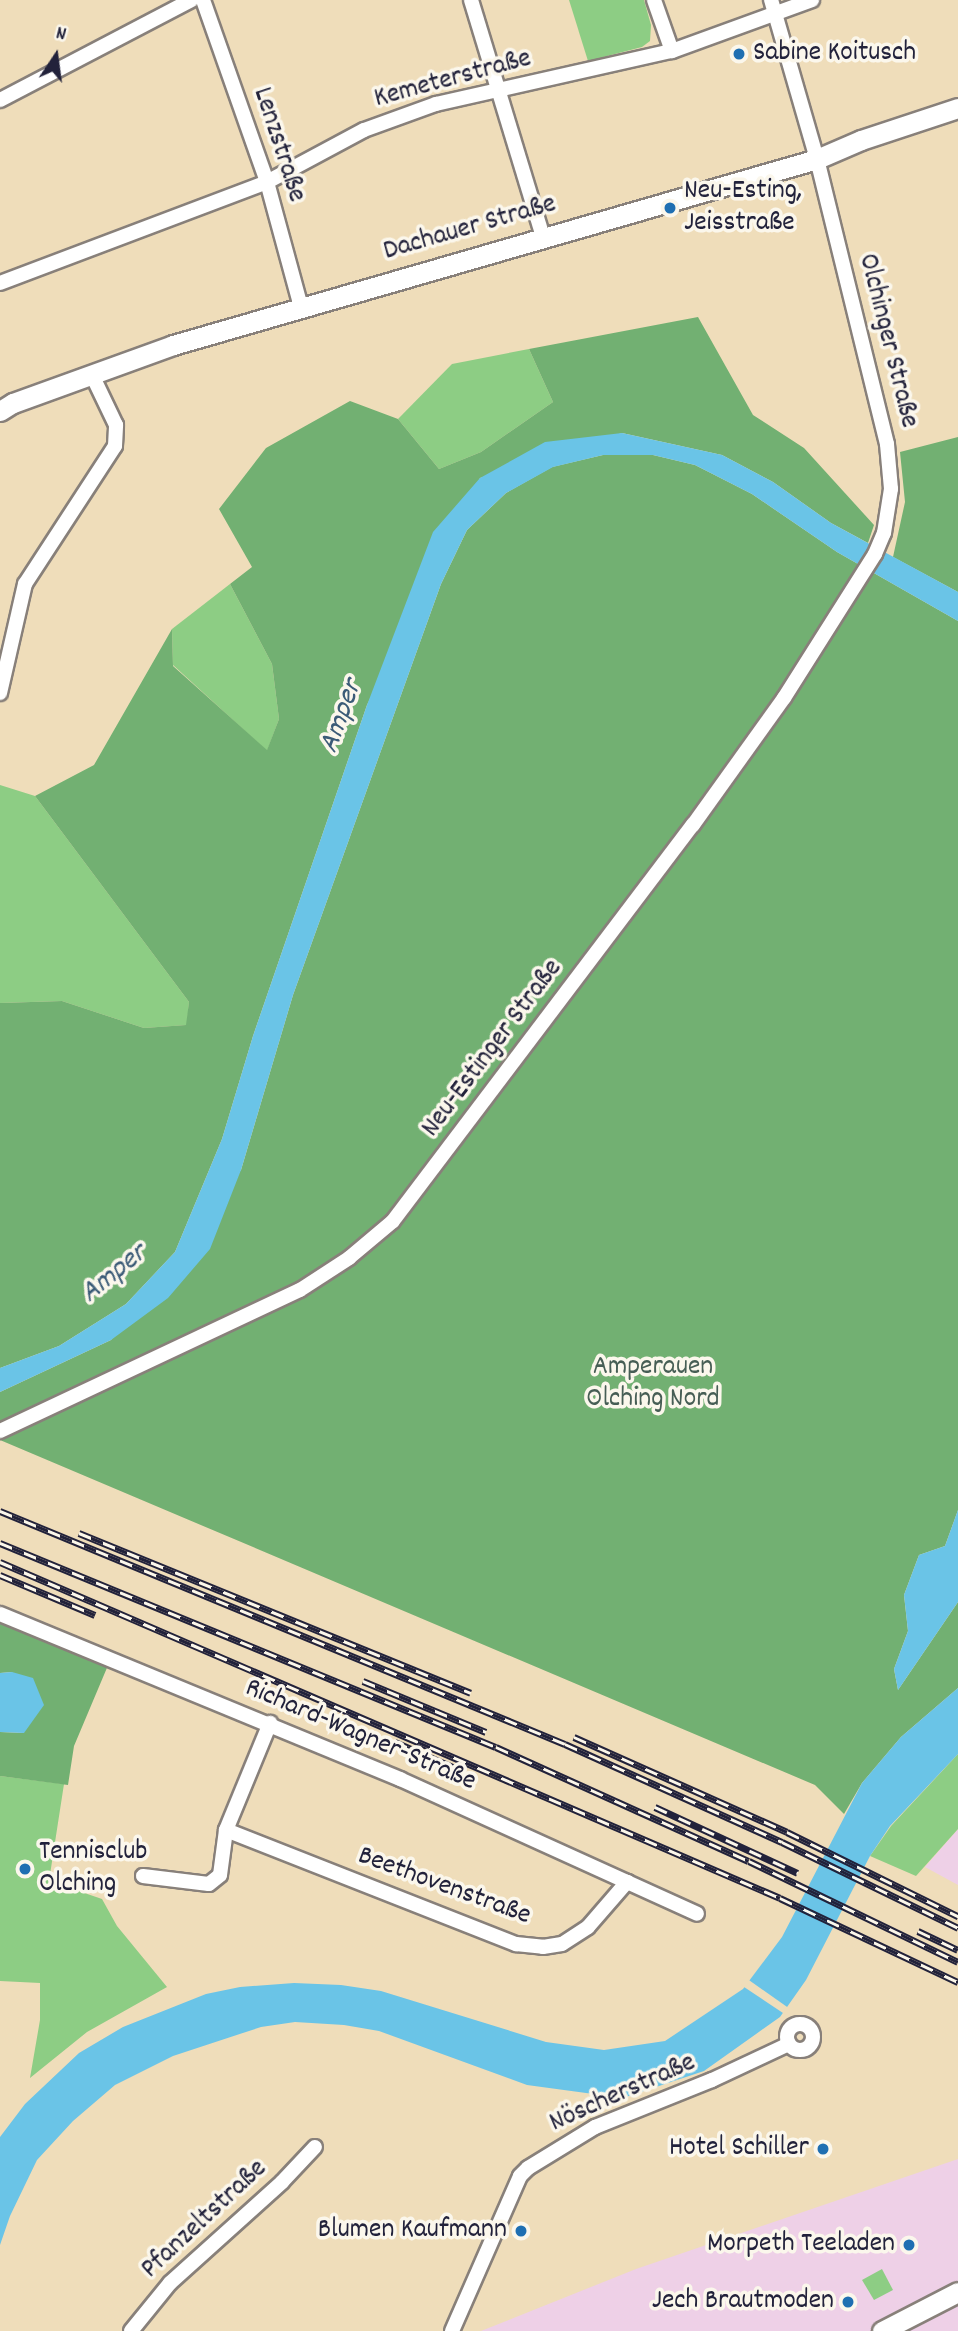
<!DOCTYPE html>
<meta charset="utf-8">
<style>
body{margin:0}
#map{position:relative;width:958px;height:2331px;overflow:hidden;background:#efddba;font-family:Dekko,sans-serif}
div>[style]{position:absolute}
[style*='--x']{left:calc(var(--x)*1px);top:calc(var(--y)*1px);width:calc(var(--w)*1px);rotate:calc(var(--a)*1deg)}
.built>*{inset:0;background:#eed0e7}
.green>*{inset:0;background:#8dcd84}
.forest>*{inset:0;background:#72b072}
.water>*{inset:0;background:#6ac4e7}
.pier>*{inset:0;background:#efddba}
.roads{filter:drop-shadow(2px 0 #88807a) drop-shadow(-2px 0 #88807a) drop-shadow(0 2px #88807a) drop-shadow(0 -2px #88807a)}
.street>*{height:14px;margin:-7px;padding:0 7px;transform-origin:7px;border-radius:7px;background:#fff}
.street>.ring{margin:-7px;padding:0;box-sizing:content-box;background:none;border:14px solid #fff;border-radius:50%}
.secondary>*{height:19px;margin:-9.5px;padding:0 9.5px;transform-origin:9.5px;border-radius:9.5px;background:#fff}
.rail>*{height:7px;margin-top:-3.5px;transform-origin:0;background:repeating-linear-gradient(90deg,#fbf7ec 0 13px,#22223b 0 26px);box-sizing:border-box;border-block:2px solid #22223b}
.dots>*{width:19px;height:19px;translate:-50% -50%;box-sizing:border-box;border:4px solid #fbf7ec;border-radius:50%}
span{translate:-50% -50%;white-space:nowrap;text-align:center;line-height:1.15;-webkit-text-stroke:7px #fbf7ec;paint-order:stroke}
.poi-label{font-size:28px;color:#22223b}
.left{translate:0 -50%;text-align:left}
.right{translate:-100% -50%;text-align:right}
.street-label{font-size:28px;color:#22223b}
.park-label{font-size:28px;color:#475e55}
.water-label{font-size:30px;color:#3b5b77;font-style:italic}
.north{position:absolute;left:21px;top:21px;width:70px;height:70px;-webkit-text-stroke:5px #fbf7ec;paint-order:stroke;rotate:13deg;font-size:19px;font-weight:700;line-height:28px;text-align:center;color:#22223b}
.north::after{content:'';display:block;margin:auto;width:24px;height:32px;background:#22223b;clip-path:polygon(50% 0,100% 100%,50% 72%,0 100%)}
</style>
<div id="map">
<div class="built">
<i style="clip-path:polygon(958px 1829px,958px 1885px,925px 1867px)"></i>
<i style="clip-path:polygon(958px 2159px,958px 2331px,481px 2331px,636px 2269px)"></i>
</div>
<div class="green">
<i style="clip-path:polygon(569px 0,644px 0,651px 25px,650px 41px,642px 47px,588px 61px)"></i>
<i style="clip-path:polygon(529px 349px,553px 402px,481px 452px,439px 469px,398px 419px,452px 364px)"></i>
<i style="clip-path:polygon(230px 584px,272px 664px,279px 719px,267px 751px,173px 665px,172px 629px)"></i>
<i style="clip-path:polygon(0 785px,35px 796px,189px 1002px,187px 1025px,144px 1028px,62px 1001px,0 1003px)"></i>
<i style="clip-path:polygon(958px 1754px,958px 1829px,916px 1876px,870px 1856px,891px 1826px)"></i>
<i style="clip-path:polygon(0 1776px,64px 1784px,49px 1881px,102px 1899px,117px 1926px,167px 1987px,87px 2032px,30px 2078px,40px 2020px,40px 1983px,0 1981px)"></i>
<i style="clip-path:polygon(882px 2269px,893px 2290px,874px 2300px,862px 2280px)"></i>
</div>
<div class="forest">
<i style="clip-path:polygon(698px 317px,753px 415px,804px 448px,874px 525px,868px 543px,831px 523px,773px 482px,722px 455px,622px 433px,480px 478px,367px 705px,253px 1036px,222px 1139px,175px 1252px,126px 1304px,59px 1346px,0 1368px,0 1003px,62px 1001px,144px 1028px,186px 1025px,189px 1002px,35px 796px,94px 765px,172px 629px,173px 666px,267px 750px,279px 719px,272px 664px,230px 584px,252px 567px,219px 509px,266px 448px,350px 401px,398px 419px,439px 469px,481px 452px,553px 402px,529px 349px)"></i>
<i style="clip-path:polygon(958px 437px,958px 592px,893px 557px,905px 502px,900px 452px)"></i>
<i style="clip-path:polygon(603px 455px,653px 455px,695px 465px,752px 494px,837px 552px,958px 621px,958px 1510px,945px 1546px,919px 1555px,904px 1595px,908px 1631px,894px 1669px,898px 1690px,958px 1602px,958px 1688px,901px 1737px,862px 1783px,844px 1814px,815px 1785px,0 1440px,0 1392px,111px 1340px,241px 1170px,293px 995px,441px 584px,467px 530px,506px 493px,552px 467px)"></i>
<i style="clip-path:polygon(0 1623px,109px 1663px,74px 1746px,68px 1785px,0 1776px,0 1732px,24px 1733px,12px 1672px,0 1673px)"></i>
</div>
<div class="water">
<i style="clip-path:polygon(622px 433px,722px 455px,773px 482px,831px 523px,958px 592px,958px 621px,837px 552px,752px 494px,695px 465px,653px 455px,603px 455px,553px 467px,506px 493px,467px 530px,441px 584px,293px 995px,241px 1170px,210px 1249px,168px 1298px,111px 1340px,0 1392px,0 1368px,59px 1346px,126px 1304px,175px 1252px,222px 1139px,253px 1036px,367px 705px,433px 532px,480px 478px,545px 442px)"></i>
<i style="clip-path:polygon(958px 1510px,958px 1602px,898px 1690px,894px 1669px,908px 1631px,904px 1595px,919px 1555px,945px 1546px)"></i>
<i style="clip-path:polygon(12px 1672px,33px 1678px,44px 1705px,24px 1733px,0 1732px,0 1673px)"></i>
<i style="clip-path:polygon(958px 1688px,958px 1754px,890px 1826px,870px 1856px,806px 1980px,780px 2017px,704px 2071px,623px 2098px,527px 2085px,379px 2031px,344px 2025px,295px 2022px,261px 2027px,173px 2056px,115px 2085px,73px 2121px,37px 2160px,10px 2216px,0 2245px,0 2137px,25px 2104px,79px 2053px,123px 2027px,206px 1994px,240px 1987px,294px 1983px,341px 1985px,381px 1991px,546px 2042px,604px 2050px,665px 2041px,743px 1989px,782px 1937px,862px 1783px,901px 1737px)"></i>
</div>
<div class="pier">
<i style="clip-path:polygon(746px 1978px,790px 2009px,786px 2015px,741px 1985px)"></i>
</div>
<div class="roads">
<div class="street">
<i style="--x:203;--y:0;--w:193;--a:70.6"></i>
<i style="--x:267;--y:182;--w:130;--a:74.8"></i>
<i style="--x:471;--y:0;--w:248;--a:73.1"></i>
<i style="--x:654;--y:0;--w:54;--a:70.6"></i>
<i style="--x:0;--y:100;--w:216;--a:-27.6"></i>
<i style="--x:0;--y:283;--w:285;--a:-20.7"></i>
<i style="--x:267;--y:182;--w:110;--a:-28.2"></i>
<i style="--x:364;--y:130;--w:77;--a:-19.9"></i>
<i style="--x:436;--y:104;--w:242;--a:-12.7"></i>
<i style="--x:672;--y:51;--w:149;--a:-20"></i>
<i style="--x:0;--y:693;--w:112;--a:-77.1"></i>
<i style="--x:25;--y:584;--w:165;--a:-56.9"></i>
<i style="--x:115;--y:446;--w:21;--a:-87"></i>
<i style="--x:116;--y:425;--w:55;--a:-115.6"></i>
<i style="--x:0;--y:1431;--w:331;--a:-25.2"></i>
<i style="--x:300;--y:1290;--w:59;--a:-33.1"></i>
<i style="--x:349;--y:1258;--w:57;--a:-40.1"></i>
<i style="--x:393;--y:1221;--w:497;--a:-52.9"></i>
<i style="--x:693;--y:825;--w:156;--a:-54.4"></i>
<i style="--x:784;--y:698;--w:170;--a:-57.7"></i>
<i style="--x:875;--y:554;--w:23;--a:-67"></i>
<i style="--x:884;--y:533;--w:45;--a:-81"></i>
<i style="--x:891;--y:489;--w:45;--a:-95.1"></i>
<i style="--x:887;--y:444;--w:293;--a:-103.8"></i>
<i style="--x:817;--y:159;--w:166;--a:-106.1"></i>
<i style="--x:0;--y:1614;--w:433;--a:22.4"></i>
<i style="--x:400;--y:1779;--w:326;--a:24.4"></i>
<i style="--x:226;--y:1830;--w:312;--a:21.5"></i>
<i style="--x:516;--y:1944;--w:27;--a:6"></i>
<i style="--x:543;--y:1947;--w:19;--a:-9"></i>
<i style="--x:562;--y:1944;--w:31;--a:-33"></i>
<i style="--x:588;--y:1927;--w:60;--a:-49.1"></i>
<i style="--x:143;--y:1876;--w:66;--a:6.9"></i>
<i style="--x:209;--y:1884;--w:14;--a:-39"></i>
<i style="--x:220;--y:1875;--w:45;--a:-82.4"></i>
<i style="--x:226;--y:1830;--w:116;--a:-67.6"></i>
<i class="ring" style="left:787px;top:2024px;width:12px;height:12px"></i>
<i style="--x:131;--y:2331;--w:62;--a:-50.9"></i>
<i style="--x:170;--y:2283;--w:151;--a:-42"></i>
<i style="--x:282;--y:2182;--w:48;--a:-46.7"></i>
<i style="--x:452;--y:2331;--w:169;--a:-66.3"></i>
<i style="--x:520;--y:2176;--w:11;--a:-45"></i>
<i style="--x:528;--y:2168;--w:79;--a:-31.5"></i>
<i style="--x:595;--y:2127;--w:126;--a:-21.9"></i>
<i style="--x:712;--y:2080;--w:85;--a:-25.1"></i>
</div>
<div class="secondary">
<i style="--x:0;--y:411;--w:15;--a:-32"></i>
<i style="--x:13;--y:403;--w:170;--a:-19.9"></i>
<i style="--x:173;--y:345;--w:670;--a:-16.11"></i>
<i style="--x:817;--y:159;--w:48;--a:-23.4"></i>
<i style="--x:861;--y:140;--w:102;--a:-18.3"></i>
<i style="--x:882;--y:2331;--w:85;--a:-27.2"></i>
</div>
</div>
<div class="rail">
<i style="--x:0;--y:1511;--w:611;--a:22.41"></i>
<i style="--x:565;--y:1744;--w:238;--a:24.3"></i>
<i style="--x:782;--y:1842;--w:196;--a:26"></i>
<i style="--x:79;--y:1533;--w:423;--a:22.2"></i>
<i style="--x:0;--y:1543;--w:536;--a:22.36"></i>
<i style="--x:496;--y:1747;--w:277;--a:24.3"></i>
<i style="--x:749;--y:1861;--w:232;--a:25.8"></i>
<i style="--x:0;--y:1562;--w:849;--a:23.3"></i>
<i style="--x:780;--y:1898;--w:197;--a:25.3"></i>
<i style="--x:0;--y:1575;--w:103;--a:22.8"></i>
<i style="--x:363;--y:1681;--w:133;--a:22.5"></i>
<i style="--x:574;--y:1737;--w:233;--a:24"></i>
<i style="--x:787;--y:1832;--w:191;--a:26.2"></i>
<i style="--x:395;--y:1742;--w:73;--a:23.4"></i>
<i style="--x:655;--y:1807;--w:157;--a:24.8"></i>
<i style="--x:918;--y:1931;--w:44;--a:25.4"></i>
</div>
<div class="dots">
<i style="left:739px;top:54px;background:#1f6fb2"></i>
<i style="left:670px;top:208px;background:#1f6fb2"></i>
<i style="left:25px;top:1869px;background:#1f6fb2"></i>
<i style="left:823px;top:2149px;background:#1f6fb2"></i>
<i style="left:521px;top:2231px;background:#1f6fb2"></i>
<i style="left:909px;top:2245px;background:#1f6fb2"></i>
<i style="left:848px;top:2302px;background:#1f6fb2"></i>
</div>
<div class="poi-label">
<span class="left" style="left:753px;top:54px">Sabine Koitusch</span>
<span class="left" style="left:684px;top:208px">Neu-Esting,<br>Jeisstraße</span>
<span class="left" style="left:39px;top:1869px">Tennisclub<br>Olching</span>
<span class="right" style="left:809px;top:2149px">Hotel Schiller</span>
<span class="right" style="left:507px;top:2231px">Blumen Kaufmann</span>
<span class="right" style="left:895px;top:2245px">Morpeth Teeladen</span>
<span class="right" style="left:834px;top:2302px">Jech Brautmoden</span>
</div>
<div class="street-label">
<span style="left:453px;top:80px;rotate:-15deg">Kemeterstraße</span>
<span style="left:278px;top:145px;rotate:72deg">Lenzstraße</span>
<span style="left:470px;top:229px;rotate:-16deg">Dachauer Straße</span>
<span style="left:887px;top:341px;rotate:76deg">Olchinger Straße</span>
<span style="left:493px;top:1049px;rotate:-53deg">Neu-Estinger Straße</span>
<span style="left:360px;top:1736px;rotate:23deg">Richard-Wagner-Straße</span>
<span style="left:444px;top:1887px;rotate:20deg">Beethovenstraße</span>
<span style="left:623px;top:2094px;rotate:-24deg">Nöscherstraße</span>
<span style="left:205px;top:2220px;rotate:-43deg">Pfanzeltstraße</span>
</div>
<div class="park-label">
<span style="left:653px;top:1384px">Amperauen<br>Olching Nord</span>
</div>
<div class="water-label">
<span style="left:343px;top:717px;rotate:-70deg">Amper</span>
<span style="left:115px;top:1275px;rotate:-39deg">Amper</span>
</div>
<div class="north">N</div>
</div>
